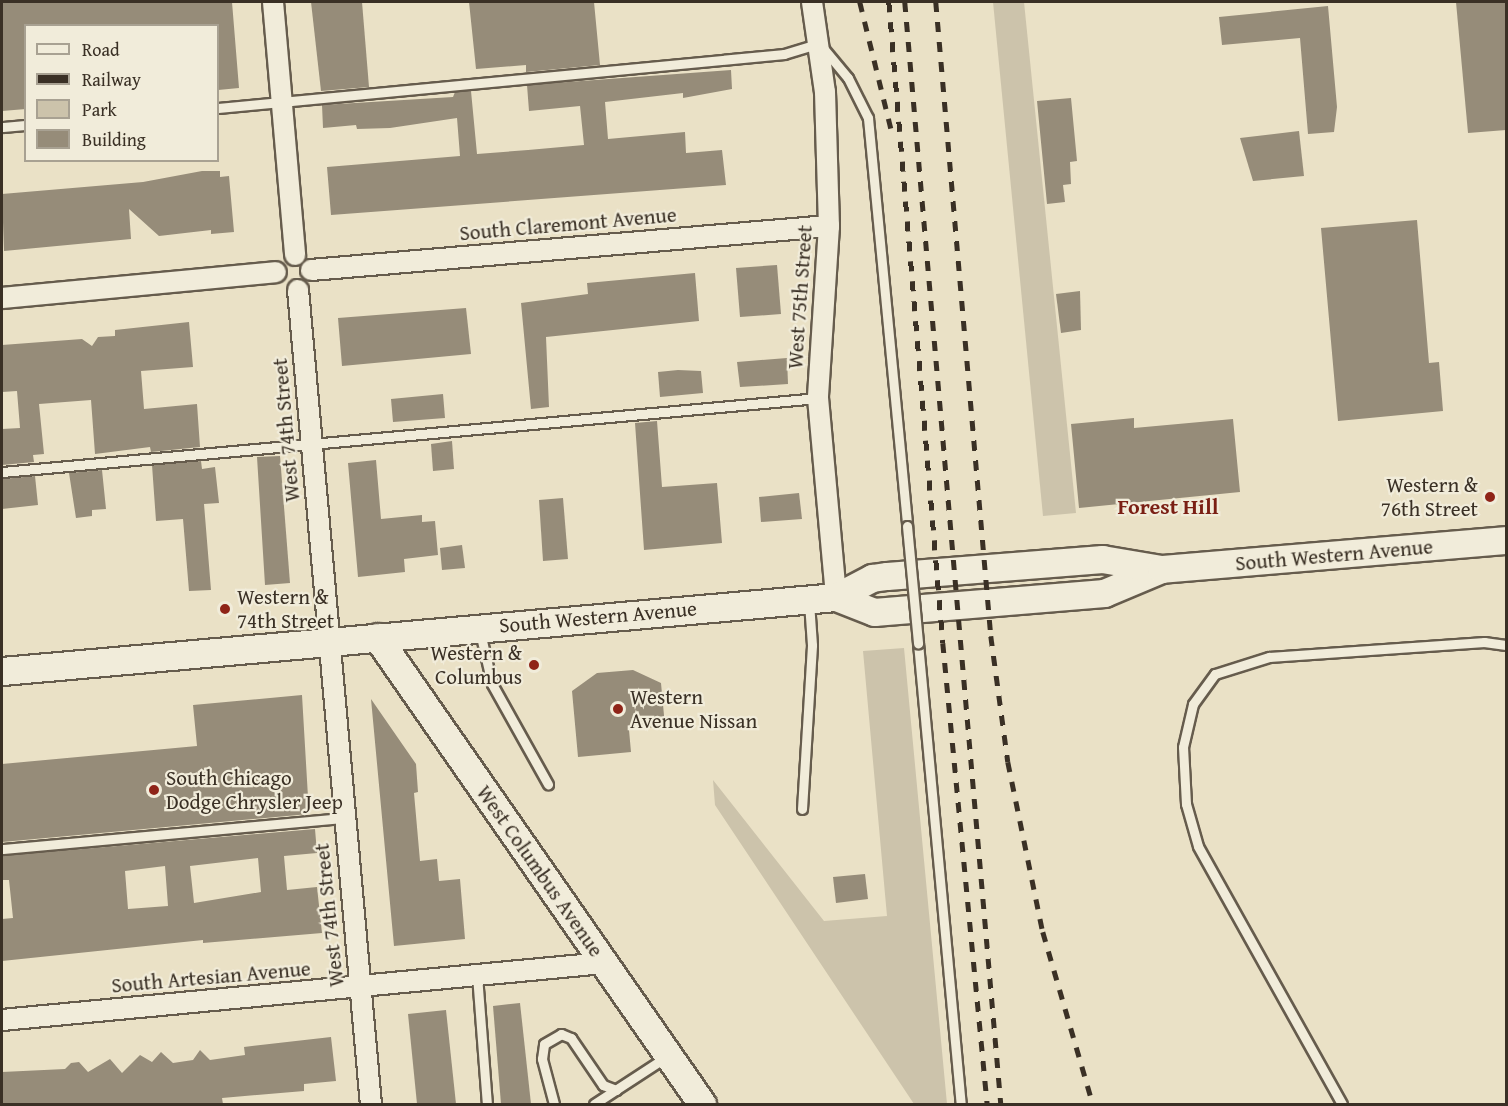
<!DOCTYPE html>
<style>
body{margin:0}
#map{position:relative;width:1508px;height:1106px;overflow:hidden;background:#eae1c6;font-family:"Gentium Book Plus",serif}
div>[style]{position:absolute}
[style*='--x']{left:calc(var(--x)*1px);top:calc(var(--y)*1px);width:calc(var(--w)*1px);rotate:calc(var(--a)*1deg)}
.green>*{inset:0;background:#ccc3ab}
.building>*{inset:0;background:#968c79}
.roads{filter:drop-shadow(2px 0 #665c4d) drop-shadow(-2px 0 #665c4d) drop-shadow(0 2px #665c4d) drop-shadow(0 -2px #665c4d)}
.service>*{height:9px;margin:-4.5px;padding:0 4.5px;transform-origin:4.5px;border-radius:4.5px;background:#f1ecda}
.minor>*{height:20px;margin:-10px;padding:0 10px;transform-origin:10px;border-radius:10px;background:#f1ecda}
.secondary>*{height:27px;margin:-13.5px;padding:0 13.5px;transform-origin:13.5px;border-radius:13.5px;background:#f1ecda}
.rail>*{height:4.5px;margin-top:-2.25px;transform-origin:0;background:repeating-linear-gradient(90deg,#3a3025 0 10px,transparent 0 20px)}
.bridges{filter:drop-shadow(2px 0 #665c4d) drop-shadow(-2px 0 #665c4d) drop-shadow(0 2px #665c4d) drop-shadow(0 -2px #665c4d)}
.service-bridge>*{height:9px;margin:-4.5px;padding:0 4.5px;transform-origin:4.5px;border-radius:4.5px;background:#f1ecda}
.dots>*{width:16px;height:16px;translate:-50% -50%;box-sizing:border-box;border:3px solid #f1ecda;border-radius:50%}
span{translate:-50% -50%;white-space:nowrap;text-align:center;line-height:1.15;-webkit-text-stroke:4.5px #f1ecda;paint-order:stroke}
.street-label{font-size:21px;color:#3a3025}
.poi-label{font-size:21px;color:#3a3025}
.right{translate:-100% -50%;text-align:right}
.left{translate:0 -50%;text-align:left}
.neighbourhood-label{font-size:22px;color:#7a1f14;font-weight:700}
.frame{position:absolute;inset:0;border:3px solid #3a3025;pointer-events:none}
.legend{position:absolute;left:24px;top:24px;width:195px;height:138px;box-sizing:border-box;background:#f1ecda;border:2px solid #a8a192;margin:0;padding:8px 10px;list-style:none;font-size:18px;color:#3a3025}
.legend li{display:flex;align-items:center;gap:12px;height:30px}
.legend b{width:30px;border:2px solid #a8a192}
</style>
<div id="map">
<div class="green">
<i style="clip-path:polygon(993px 2px,1024px 2px,1076px 513px,1043px 516px)"></i>
<i style="clip-path:polygon(904px 648px,947px 1104px,914px 1104px,715px 805px,713px 780px,824px 921px,887px 916px,863px 651px)"></i>
</div>
<div class="building">
<i style="clip-path:polygon(2px 2px,232px 2px,239px 88px,218px 90px,218px 26px,26px 26px,26px 109px,2px 111px)"></i>
<i style="clip-path:polygon(311px 2px,362px 2px,369px 87px,321px 91px)"></i>
<i style="clip-path:polygon(469px 2px,594px 2px,600px 65px,526px 72px,526px 65px,476px 69px)"></i>
<i style="clip-path:polygon(1456px 2px,1506px 2px,1506px 130px,1468px 133px)"></i>
<i style="clip-path:polygon(1328px 6px,1337px 107px,1334px 132px,1308px 134px,1300px 38px,1222px 45px,1219px 17px)"></i>
<i style="clip-path:polygon(731px 70px,732px 89px,683px 98px,683px 93px,605px 102px,608px 139px,685px 132px,686px 153px,722px 150px,726px 185px,331px 215px,327px 167px,460px 156px,457px 118px,390px 128px,357px 129px,356px 125px,323px 128px,322px 105px,453px 97px,455px 92px,471px 91px,477px 154px,528px 150px,584px 145px,580px 106px,529px 111px,527px 85px)"></i>
<i style="clip-path:polygon(1071px 98px,1077px 161px,1070px 162px,1071px 184px,1063px 185px,1065px 202px,1047px 204px,1037px 101px)"></i>
<i style="clip-path:polygon(1299px 131px,1304px 176px,1253px 181px,1240px 138px)"></i>
<i style="clip-path:polygon(202px 171px,220px 171px,220px 177px,229px 176px,234px 232px,211px 234px,211px 230px,159px 236px,129px 209px,131px 239px,4px 251px,2px 194px,143px 182px)"></i>
<i style="clip-path:polygon(1417px 220px,1429px 363px,1439px 362px,1443px 411px,1338px 421px,1321px 228px)"></i>
<i style="clip-path:polygon(777px 265px,781px 314px,740px 317px,736px 268px)"></i>
<i style="clip-path:polygon(695px 273px,699px 321px,546px 337px,549px 407px,531px 409px,521px 303px,588px 294px,587px 283px)"></i>
<i style="clip-path:polygon(1080px 291px,1081px 330px,1061px 333px,1056px 294px)"></i>
<i style="clip-path:polygon(466px 308px,471px 354px,342px 366px,338px 318px)"></i>
<i style="clip-path:polygon(189px 322px,193px 367px,141px 371px,144px 409px,197px 404px,200px 447px,151px 452px,150px 447px,95px 454px,91px 400px,39px 404px,44px 454px,33px 455px,34px 462px,2px 465px,2px 429px,20px 428px,17px 391px,2px 392px,2px 345px,82px 339px,92px 346px,98px 337px,115px 336px,115px 330px)"></i>
<i style="clip-path:polygon(787px 358px,788px 384px,740px 387px,737px 362px)"></i>
<i style="clip-path:polygon(678px 370px,701px 371px,703px 393px,660px 397px,658px 372px)"></i>
<i style="clip-path:polygon(443px 394px,445px 418px,393px 422px,391px 399px)"></i>
<i style="clip-path:polygon(1134px 418px,1134px 428px,1233px 419px,1240px 492px,1079px 508px,1071px 424px)"></i>
<i style="clip-path:polygon(657px 421px,662px 487px,717px 483px,722px 543px,644px 550px,635px 423px)"></i>
<i style="clip-path:polygon(452px 441px,454px 469px,433px 471px,431px 444px)"></i>
<i style="clip-path:polygon(280px 456px,290px 583px,265px 585px,257px 457px)"></i>
<i style="clip-path:polygon(376px 460px,381px 519px,422px 515px,422px 522px,435px 521px,438px 555px,404px 559px,405px 572px,358px 577px,348px 463px)"></i>
<i style="clip-path:polygon(201px 461px,202px 469px,215px 467px,219px 503px,204px 504px,211px 590px,189px 591px,183px 519px,156px 521px,152px 465px)"></i>
<i style="clip-path:polygon(102px 470px,106px 509px,92px 510px,92px 516px,76px 518px,69px 473px)"></i>
<i style="clip-path:polygon(35px 476px,38px 505px,2px 509px,2px 479px)"></i>
<i style="clip-path:polygon(799px 493px,802px 519px,761px 522px,759px 497px)"></i>
<i style="clip-path:polygon(563px 498px,568px 559px,543px 561px,539px 500px)"></i>
<i style="clip-path:polygon(462px 545px,465px 568px,442px 570px,440px 548px)"></i>
<i style="clip-path:polygon(633px 670px,661px 683px,665px 726px,629px 730px,631px 752px,578px 757px,572px 691px,597px 673px)"></i>
<i style="clip-path:polygon(302px 695px,309px 814px,2px 842px,2px 764px,197px 746px,193px 705px)"></i>
<i style="clip-path:polygon(371px 699px,416px 764px,418px 792px,414px 793px,420px 861px,437px 859px,439px 881px,460px 879px,465px 939px,394px 946px)"></i>
<i style="clip-path:polygon(evenodd,315px 829px,317px 853px,284px 856px,287px 890px,317px 887px,322px 933px,203px 943px,203px 940px,2px 961px,2px 919px,13px 918px,9px 880px,2px 880px,2px 856px,315px 829px,258px 858px,261px 892px,194px 903px,190px 866px,258px 858px,315px 829px,165px 866px,168px 906px,128px 909px,125px 871px,165px 866px)"></i>
<i style="clip-path:polygon(865px 874px,868px 899px,836px 903px,833px 877px)"></i>
<i style="clip-path:polygon(520px 1003px,531px 1104px,501px 1104px,493px 1006px)"></i>
<i style="clip-path:polygon(446px 1010px,456px 1104px,417px 1104px,408px 1014px)"></i>
<i style="clip-path:polygon(331px 1037px,336px 1081px,304px 1084px,304px 1091px,222px 1098px,223px 1104px,2px 1104px,2px 1072px,65px 1069px,71px 1063px,79px 1062px,88px 1072px,110px 1059px,122px 1073px,140px 1055px,152px 1062px,161px 1052px,173px 1063px,193px 1060px,200px 1050px,210px 1060px,245px 1055px,244px 1047px)"></i>
</div>
<div class="roads">
<div class="service">
<i style="--x:218;--y:108;--w:569;--a:-5.45"></i>
<i style="--x:784;--y:54;--w:37;--a:-17"></i>
<i style="--x:819;--y:43;--w:45;--a:50.4"></i>
<i style="--x:848;--y:78;--w:45;--a:63.4"></i>
<i style="--x:868;--y:118;--w:410;--a:84.5"></i>
<i style="--x:2;--y:127;--w:24;--a:-5"></i>
<i style="--x:2;--y:472;--w:819;--a:-5.18"></i>
<i style="--x:480;--y:632;--w:53;--a:77"></i>
<i style="--x:492;--y:684;--w:115;--a:60.8"></i>
<i style="--x:918;--y:643;--w:463;--a:84.7"></i>
<i style="--x:802;--y:809;--w:164;--a:-86.5"></i>
<i style="--x:812;--y:645;--w:43;--a:-94"></i>
<i style="--x:2;--y:849;--w:343;--a:-5.2"></i>
<i style="--x:477;--y:975;--w:129;--a:85.6"></i>
<i style="--x:554;--y:1104;--w:47;--a:-104.9"></i>
<i style="--x:542;--y:1059;--w:15;--a:-82"></i>
<i style="--x:544;--y:1044;--w:20;--a:-30"></i>
<i style="--x:561;--y:1034;--w:11;--a:22"></i>
<i style="--x:571;--y:1038;--w:57;--a:55.8"></i>
<i style="--x:603;--y:1085;--w:14;--a:21"></i>
<i style="--x:594;--y:1104;--w:86;--a:-33.1"></i>
<i style="--x:1342;--y:1104;--w:295;--a:-119.2"></i>
<i style="--x:1198;--y:846;--w:44;--a:-105.9"></i>
<i style="--x:1186;--y:804;--w:57;--a:-93"></i>
<i style="--x:1183;--y:747;--w:44;--a:-76.9"></i>
<i style="--x:1193;--y:704;--w:37;--a:-54"></i>
<i style="--x:1215;--y:674;--w:57;--a:-17.5"></i>
<i style="--x:1269;--y:657;--w:216;--a:-4"></i>
<i style="--x:1484;--y:642;--w:22;--a:8"></i>
</div>
<div class="minor">
<i style="--x:273;--y:2;--w:254;--a:85"></i>
<i style="--x:812;--y:2;--w:91;--a:81.8"></i>
<i style="--x:825;--y:92;--w:134;--a:88.3"></i>
<i style="--x:829;--y:226;--w:172;--a:93.7"></i>
<i style="--x:818;--y:398;--w:200;--a:84.8"></i>
<i style="--x:311;--y:270;--w:520;--a:-4.86"></i>
<i style="--x:298;--y:290;--w:817;--a:84.88"></i>
<i style="--x:2;--y:298;--w:275;--a:-5.4"></i>
<i style="--x:2;--y:1020;--w:605;--a:-5.41"></i>
</div>
<div class="secondary">
<i style="--x:836;--y:597;--w:41;--a:21.5"></i>
<i style="--x:874;--y:612;--w:231;--a:-4.7"></i>
<i style="--x:1104;--y:593;--w:62;--a:-22.8"></i>
<i style="--x:377;--y:637;--w:569;--a:55.16"></i>
<i style="--x:2;--y:671;--w:837;--a:-5.07"></i>
<i style="--x:836;--y:597;--w:41;--a:-27.8"></i>
<i style="--x:872;--y:578;--w:15;--a:-8"></i>
<i style="--x:887;--y:576;--w:216;--a:-4.5"></i>
<i style="--x:1102;--y:559;--w:60;--a:9.6"></i>
<i style="--x:1161;--y:569;--w:346;--a:-4.8"></i>
</div>
</div>
<div class="rail">
<i style="--x:860;--y:2;--w:138;--a:76.2"></i>
<i style="--x:889;--y:2;--w:643;--a:85.18"></i>
<i style="--x:943;--y:643;--w:463;--a:84.5"></i>
<i style="--x:905;--y:2;--w:1106;--a:85.02"></i>
<i style="--x:936;--y:2;--w:636;--a:85.04"></i>
<i style="--x:991;--y:636;--w:127;--a:82.3"></i>
<i style="--x:1008;--y:762;--w:174;--a:78.4"></i>
<i style="--x:1043;--y:932;--w:179;--a:73.8"></i>
</div>
<div class="bridges">
<div class="service-bridge">
<i style="--x:907;--y:526;--w:118;--a:84.6"></i>
</div>
</div>
<div class="dots">
<i style="left:1490px;top:497px;background:#8f2418"></i>
<i style="left:225px;top:609px;background:#8f2418"></i>
<i style="left:534px;top:665px;background:#8f2418"></i>
<i style="left:618px;top:709px;background:#8f2418"></i>
<i style="left:154px;top:790px;background:#8f2418"></i>
</div>
<div class="street-label">
<span style="left:568px;top:224px;rotate:-5deg">South Claremont Avenue</span>
<span style="left:800px;top:297px;rotate:-86deg">West 75th Street</span>
<span style="left:286px;top:430px;rotate:-95deg">West 74th Street</span>
<span style="left:1334px;top:555px;rotate:-5deg">South Western Avenue</span>
<span style="left:598px;top:617px;rotate:-5deg">South Western Avenue</span>
<span style="left:540px;top:871px;rotate:55deg">West Columbus Avenue</span>
<span style="left:329px;top:915px;rotate:-96deg">West 74th Street</span>
<span style="left:211px;top:977px;rotate:-5deg">South Artesian Avenue</span>
</div>
<div class="poi-label">
<span class="right" style="left:1478px;top:497px">Western &amp;<br>76th Street</span>
<span class="left" style="left:237px;top:609px">Western &amp;<br>74th Street</span>
<span class="right" style="left:522px;top:665px">Western &amp;<br>Columbus</span>
<span class="left" style="left:630px;top:709px">Western<br>Avenue Nissan</span>
<span class="left" style="left:166px;top:790px">South Chicago<br>Dodge Chrysler Jeep</span>
</div>
<div class="neighbourhood-label">
<span style="left:1168px;top:507px">Forest Hill</span>
</div>
<div class="frame"></div>
<ul class="legend">
<li><b style="height:8px;background:#f1ecda"></b>Road</li>
<li><b style="height:8px;background:#3a3025"></b>Railway</li>
<li><b style="height:16px;background:#ccc3ab"></b>Park</li>
<li><b style="height:16px;background:#968c79"></b>Building</li>
</ul>
</div>
